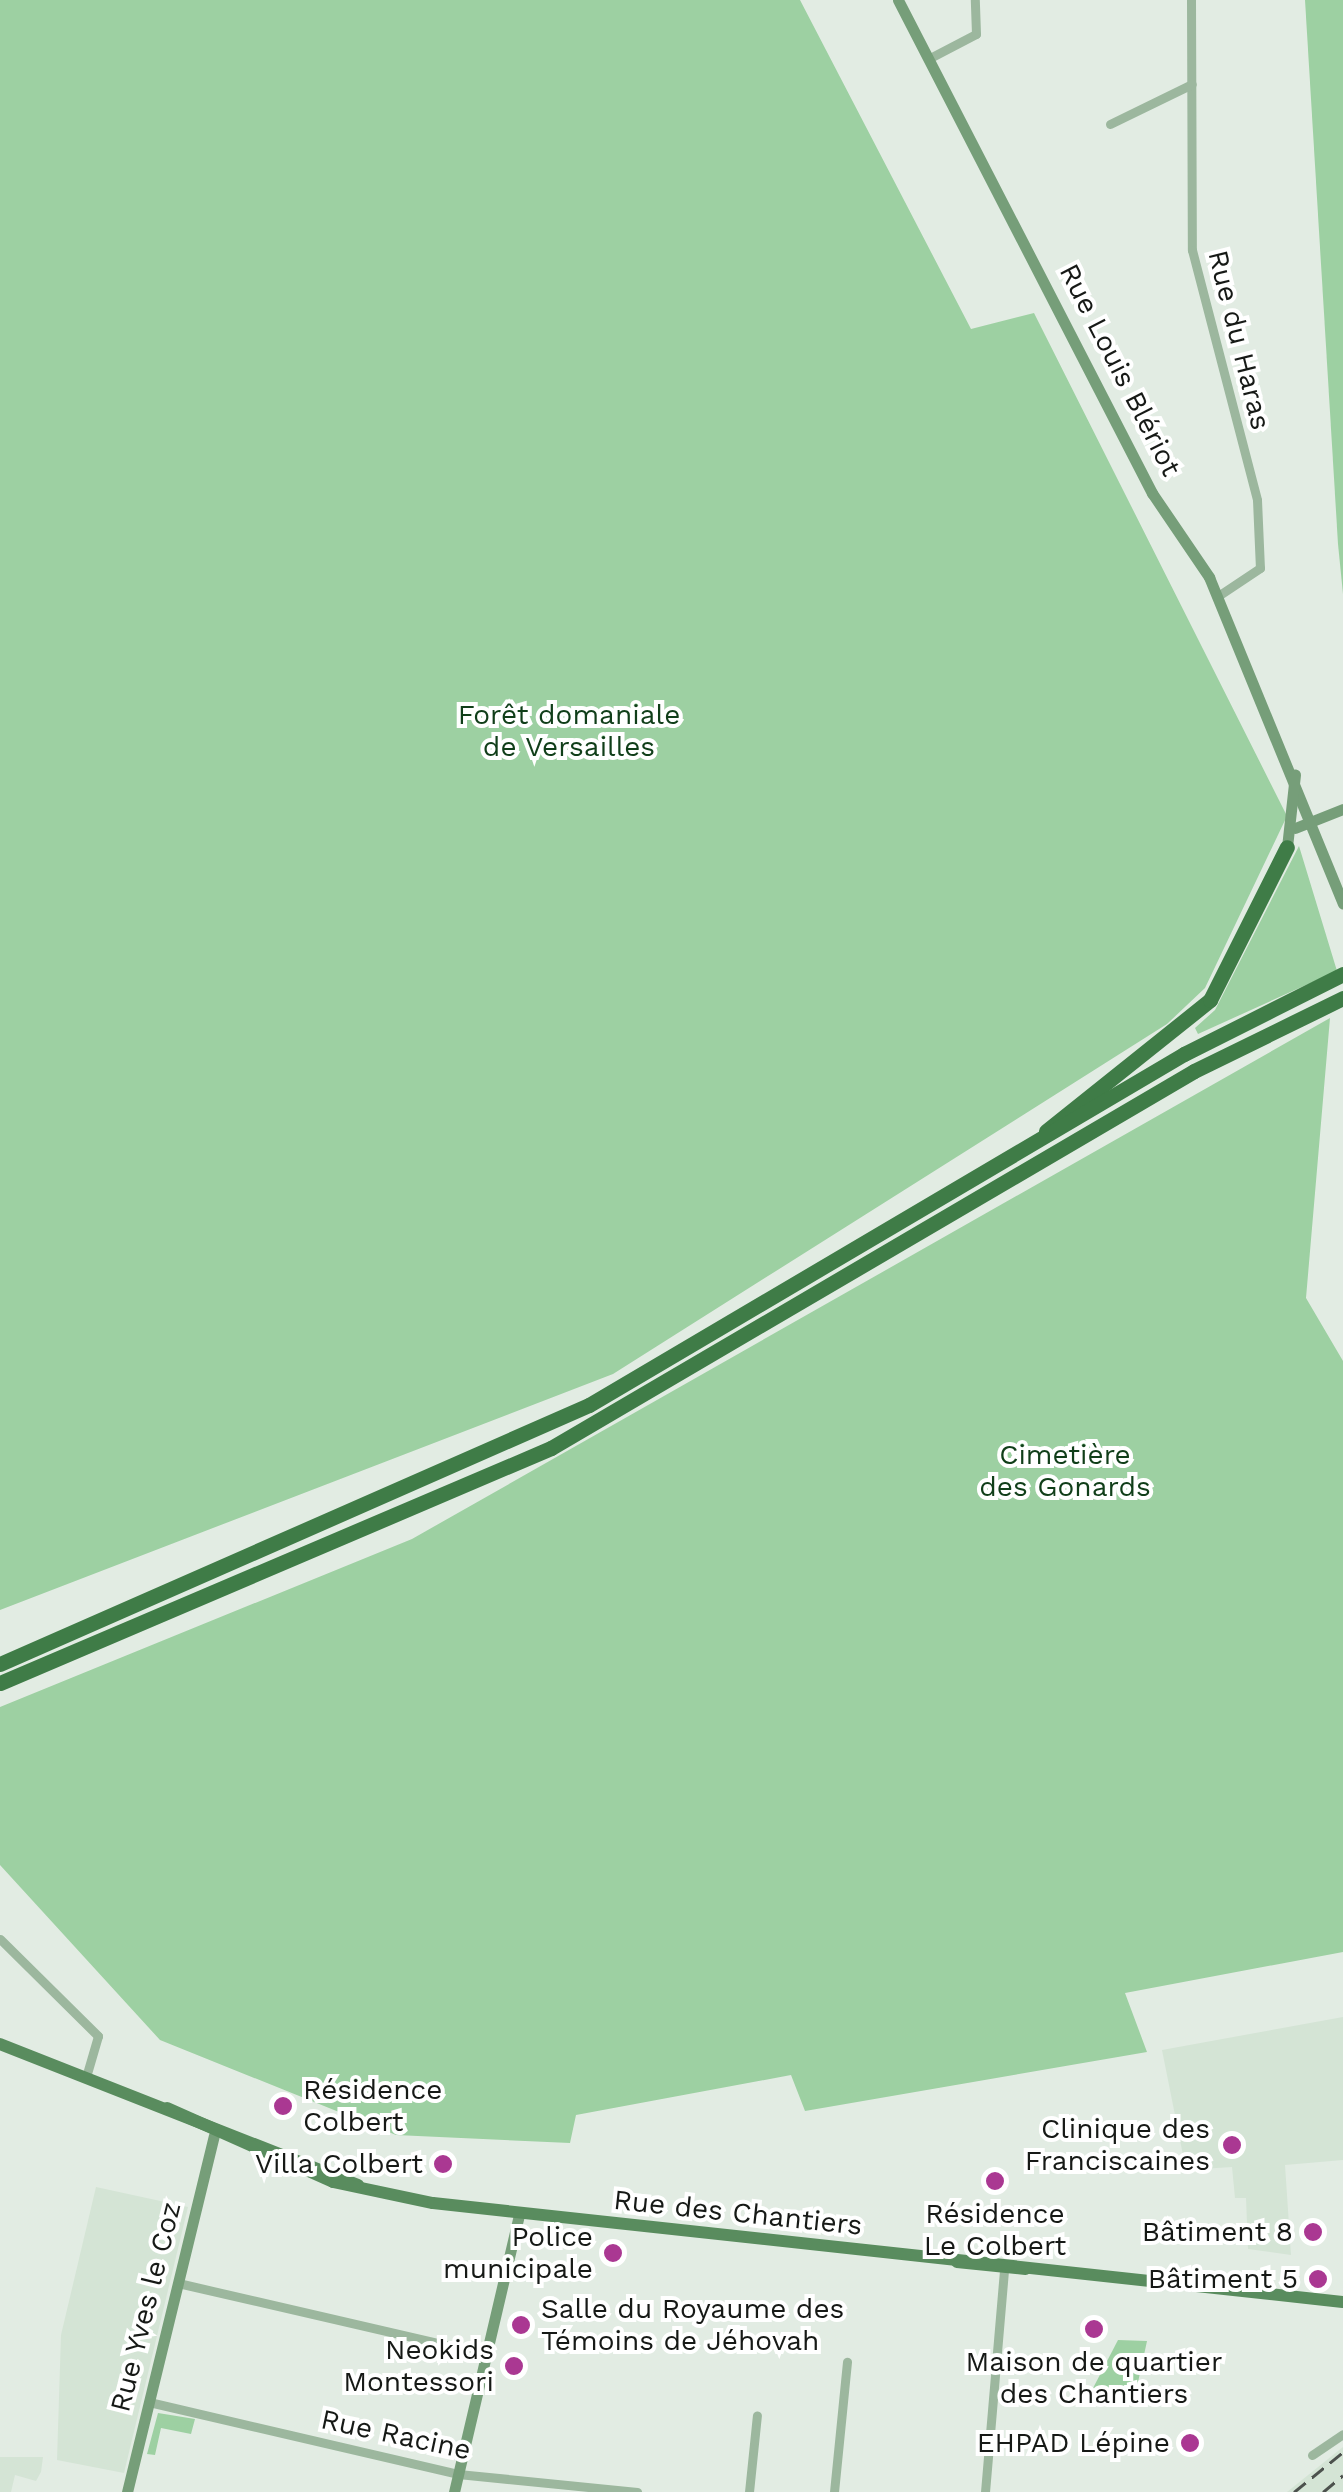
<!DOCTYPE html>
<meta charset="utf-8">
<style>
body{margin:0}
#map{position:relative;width:1343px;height:2492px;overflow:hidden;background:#e2ece3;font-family:"Work Sans",sans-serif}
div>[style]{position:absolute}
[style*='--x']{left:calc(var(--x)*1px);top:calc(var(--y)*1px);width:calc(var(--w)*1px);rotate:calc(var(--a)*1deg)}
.built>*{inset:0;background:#d4e4d5}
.green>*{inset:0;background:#9dd0a2}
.street>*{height:9px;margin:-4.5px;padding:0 4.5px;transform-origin:4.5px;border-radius:4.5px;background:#9cb79e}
.secondary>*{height:11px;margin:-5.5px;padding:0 5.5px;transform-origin:5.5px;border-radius:5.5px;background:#769e79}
.primary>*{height:12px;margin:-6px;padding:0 6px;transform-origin:6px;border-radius:6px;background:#598c5e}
.highway>*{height:15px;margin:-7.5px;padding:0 7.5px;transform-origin:7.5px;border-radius:7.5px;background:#3f7c47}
.rail>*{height:2.5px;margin-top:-1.25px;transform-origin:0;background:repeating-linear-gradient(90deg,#4c514d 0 15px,transparent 0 23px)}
.dots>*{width:28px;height:28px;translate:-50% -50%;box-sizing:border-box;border:5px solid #fff;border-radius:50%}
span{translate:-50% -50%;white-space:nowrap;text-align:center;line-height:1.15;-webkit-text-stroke:8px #fff;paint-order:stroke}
.street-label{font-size:28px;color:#161916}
.park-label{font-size:28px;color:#103e19}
.poi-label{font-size:28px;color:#161916}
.left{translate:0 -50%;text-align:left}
.right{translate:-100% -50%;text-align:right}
</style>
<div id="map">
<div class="built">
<i style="clip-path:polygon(1343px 2017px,1343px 2160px,1285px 2165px,1291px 2255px,1248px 2249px,1246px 2198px,1235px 2198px,1232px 2167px,1186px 2170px,1162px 2050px)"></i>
<i style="clip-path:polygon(96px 2187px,188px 2207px,124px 2473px,57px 2460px,61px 2335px)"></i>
<i style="clip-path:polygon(1343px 2447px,1343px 2492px,1287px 2492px)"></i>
<i style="clip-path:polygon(0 2457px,43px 2457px,41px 2472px,36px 2481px,15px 2475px,11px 2492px,0 2492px)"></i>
</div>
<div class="green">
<i style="clip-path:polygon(0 0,800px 0,971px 329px,1034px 313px,1287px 816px,1205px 988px,1167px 1024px,613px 1374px,0 1610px)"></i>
<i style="clip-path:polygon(1305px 0,1343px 0,1343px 594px,1338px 544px)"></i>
<i style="clip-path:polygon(1299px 846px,1337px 971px,1198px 1034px,1195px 1028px,1215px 1010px)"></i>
<i style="clip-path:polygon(1330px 1018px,1306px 1298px,1343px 1361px,1343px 1952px,1125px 1993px,1147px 2052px,805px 2111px,791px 2075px,576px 2115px,570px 2143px,396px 2135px,160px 2040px,0 1865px,0 1707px,412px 1539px)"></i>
<i style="clip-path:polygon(1118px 2340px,1147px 2341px,1135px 2396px,1091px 2392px)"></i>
<i style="clip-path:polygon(158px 2413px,195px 2419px,191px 2434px,161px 2428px,155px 2455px,147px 2454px)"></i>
</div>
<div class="street">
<i style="--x:1191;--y:0;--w:250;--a:89.8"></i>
<i style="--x:1192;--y:250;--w:258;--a:75.4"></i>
<i style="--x:1257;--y:500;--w:68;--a:87.5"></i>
<i style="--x:1260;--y:568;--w:50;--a:146.3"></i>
<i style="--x:928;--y:59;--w:54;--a:-27.5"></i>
<i style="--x:976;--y:34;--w:34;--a:-92"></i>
<i style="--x:1110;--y:124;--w:91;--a:-26"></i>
<i style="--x:0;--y:1939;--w:138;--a:44.7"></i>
<i style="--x:98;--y:2036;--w:43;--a:106.3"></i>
<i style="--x:178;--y:2283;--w:316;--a:13"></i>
<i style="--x:149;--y:2402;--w:317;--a:13.1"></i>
<i style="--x:458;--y:2474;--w:180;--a:5.7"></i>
<i style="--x:1312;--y:2455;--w:37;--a:-34"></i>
<i style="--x:749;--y:2492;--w:77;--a:-84.1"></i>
<i style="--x:834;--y:2492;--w:131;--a:-84.3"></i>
<i style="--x:985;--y:2492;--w:221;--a:-85.1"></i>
</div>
<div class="secondary">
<i style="--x:898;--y:0;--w:555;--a:62.74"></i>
<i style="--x:1152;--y:493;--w:102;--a:55.8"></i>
<i style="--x:1209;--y:577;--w:353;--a:67.7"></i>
<i style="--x:1295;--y:828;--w:52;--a:-21.6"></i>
<i style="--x:1287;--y:847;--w:73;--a:-83.7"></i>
<i style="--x:127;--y:2492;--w:367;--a:-76.3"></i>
<i style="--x:454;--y:2492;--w:285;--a:-76.8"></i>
</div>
<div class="primary">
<i style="--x:0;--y:2044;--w:385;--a:21.5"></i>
<i style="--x:167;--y:2108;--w:182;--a:24"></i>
<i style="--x:333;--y:2182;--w:102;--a:11.9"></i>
<i style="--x:433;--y:2203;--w:915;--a:6.21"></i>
<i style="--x:957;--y:2262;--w:69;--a:5.8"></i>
</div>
<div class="highway">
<i style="--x:1046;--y:1131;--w:210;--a:-38.6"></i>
<i style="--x:1210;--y:1000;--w:171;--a:-63.3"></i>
<i style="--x:0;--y:1664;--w:643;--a:-23.74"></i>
<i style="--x:589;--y:1405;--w:691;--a:-30.54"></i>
<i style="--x:1184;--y:1054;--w:178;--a:-26.7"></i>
<i style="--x:0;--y:1683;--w:599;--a:-23.1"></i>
<i style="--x:551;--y:1448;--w:745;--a:-30.38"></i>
<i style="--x:1194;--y:1071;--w:166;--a:-26.1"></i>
</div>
<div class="rail">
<i style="--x:1294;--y:2492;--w:63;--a:-39.2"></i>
<i style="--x:1323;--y:2492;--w:26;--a:-40"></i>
</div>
<div class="dots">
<i style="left:283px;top:2106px;background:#aa3892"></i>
<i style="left:1232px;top:2145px;background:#aa3892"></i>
<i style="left:443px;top:2164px;background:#aa3892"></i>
<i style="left:995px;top:2181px;background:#aa3892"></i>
<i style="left:1313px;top:2232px;background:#aa3892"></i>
<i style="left:613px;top:2253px;background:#aa3892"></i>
<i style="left:1318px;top:2279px;background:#aa3892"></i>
<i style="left:521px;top:2325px;background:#aa3892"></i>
<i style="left:1094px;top:2329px;background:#aa3892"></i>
<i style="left:514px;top:2366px;background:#aa3892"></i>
<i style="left:1190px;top:2443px;background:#aa3892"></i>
</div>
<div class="street-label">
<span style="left:1239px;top:340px;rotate:76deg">Rue du Haras</span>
<span style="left:1120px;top:370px;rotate:63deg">Rue Louis Blériot</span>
<span style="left:738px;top:2213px;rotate:6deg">Rue des Chantiers</span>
<span style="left:146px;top:2307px;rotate:-76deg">Rue Yves le Coz</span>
<span style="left:396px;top:2435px;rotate:12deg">Rue Racine</span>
</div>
<div class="park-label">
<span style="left:569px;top:731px">Forêt domaniale<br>de Versailles</span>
<span style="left:1065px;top:1471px">Cimetière<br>des Gonards</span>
</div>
<div class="poi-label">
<span class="left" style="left:303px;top:2106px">Résidence<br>Colbert</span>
<span class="right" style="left:1210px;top:2145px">Clinique des<br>Franciscaines</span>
<span class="right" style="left:423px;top:2164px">Villa Colbert</span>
<span style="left:995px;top:2230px">Résidence<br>Le Colbert</span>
<span class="right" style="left:1293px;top:2232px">Bâtiment 8</span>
<span class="right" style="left:593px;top:2253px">Police<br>municipale</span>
<span class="right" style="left:1298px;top:2279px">Bâtiment 5</span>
<span class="left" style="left:541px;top:2325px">Salle du Royaume des<br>Témoins de Jéhovah</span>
<span class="right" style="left:494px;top:2366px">Neokids<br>Montessori</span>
<span style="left:1094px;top:2378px">Maison de quartier<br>des Chantiers</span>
<span class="right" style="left:1170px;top:2443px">EHPAD Lépine</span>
</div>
</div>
